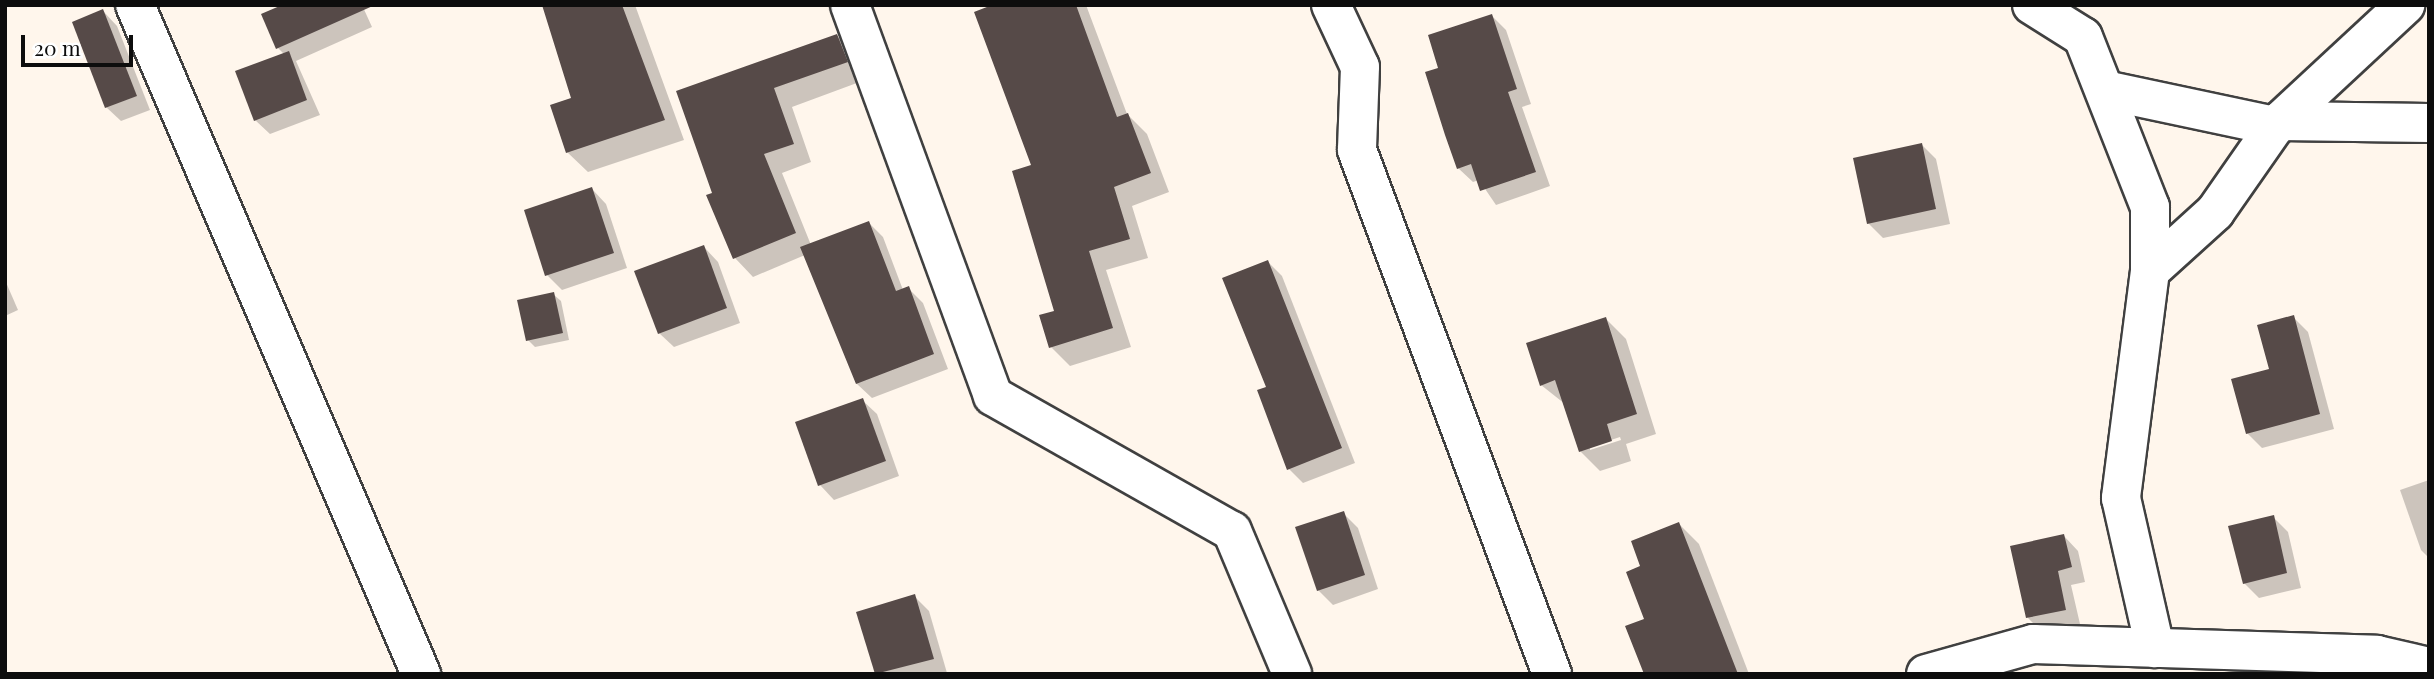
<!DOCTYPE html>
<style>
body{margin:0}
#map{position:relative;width:2434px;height:679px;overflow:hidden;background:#fff6ec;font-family:"Playfair Display",serif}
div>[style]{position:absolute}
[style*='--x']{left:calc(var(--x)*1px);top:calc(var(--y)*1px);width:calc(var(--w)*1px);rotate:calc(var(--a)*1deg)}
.shadow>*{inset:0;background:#0003}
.building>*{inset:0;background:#564a48}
.roads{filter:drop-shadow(2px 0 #404040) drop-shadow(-2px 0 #404040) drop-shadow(0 2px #404040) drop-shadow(0 -2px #404040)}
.minor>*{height:38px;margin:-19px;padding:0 19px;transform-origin:19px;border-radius:19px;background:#fff}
span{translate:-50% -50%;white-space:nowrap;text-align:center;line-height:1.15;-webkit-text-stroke:7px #fff;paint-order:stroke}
.frame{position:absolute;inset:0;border:7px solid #0d0d0d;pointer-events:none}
.scale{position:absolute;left:21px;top:35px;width:112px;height:32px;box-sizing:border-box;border:4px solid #0d0d0d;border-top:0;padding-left:9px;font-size:21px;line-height:24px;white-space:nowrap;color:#0d0d0d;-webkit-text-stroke:5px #fff;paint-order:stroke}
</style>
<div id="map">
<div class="shadow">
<i style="clip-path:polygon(362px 5px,372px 27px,296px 61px,320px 115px,270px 134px,255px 120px,284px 54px,278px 48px)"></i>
<i style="clip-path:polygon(545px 5px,635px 5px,684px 140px,588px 172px,567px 152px,573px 99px)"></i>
<i style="clip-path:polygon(996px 5px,1086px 5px,1127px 114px,1147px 134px,1169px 192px,1132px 206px,1148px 258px,1106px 270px,1131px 347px,1070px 366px,1051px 347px,1056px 312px,1033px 166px)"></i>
<i style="clip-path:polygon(103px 11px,117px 26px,150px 110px,121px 121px,106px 107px)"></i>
<i style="clip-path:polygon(1492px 16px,1506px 30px,1531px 104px,1522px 107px,1550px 186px,1496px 205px,1479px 180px,1473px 182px,1458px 168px,1440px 69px)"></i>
<i style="clip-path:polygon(837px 36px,855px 54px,865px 80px,792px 107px,811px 162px,782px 173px,811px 245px,869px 223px,883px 237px,903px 290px,909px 289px,923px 303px,948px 369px,872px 398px,857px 384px,805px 255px,753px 277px,735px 258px,679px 92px)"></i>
<i style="clip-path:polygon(1922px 145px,1936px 159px,1950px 224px,1883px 238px,1868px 223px)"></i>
<i style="clip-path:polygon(592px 189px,606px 204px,627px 268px,562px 290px,547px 275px)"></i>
<i style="clip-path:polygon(704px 247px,718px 262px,740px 323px,674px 347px,659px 333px)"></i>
<i style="clip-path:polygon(1268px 262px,1282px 276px,1355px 463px,1303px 483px,1289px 469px,1268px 388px)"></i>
<i style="clip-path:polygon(5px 280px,18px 310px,5px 316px)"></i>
<i style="clip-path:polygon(553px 294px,561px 301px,569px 340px,535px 347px,528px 340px)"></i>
<i style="clip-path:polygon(2293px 317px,2308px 332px,2334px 429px,2262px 448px,2247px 433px)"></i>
<i style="clip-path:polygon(evenodd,1606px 319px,1626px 339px,1656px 434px,1626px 444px,1631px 461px,1600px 471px,1580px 451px,1565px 404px,1541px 385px,1606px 319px,1620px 437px,1621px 440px,1590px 450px,1590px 447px,1620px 437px)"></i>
<i style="clip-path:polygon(862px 400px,877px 414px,899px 476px,834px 500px,820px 485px)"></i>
<i style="clip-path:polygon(2429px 480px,2429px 558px,2421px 550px,2400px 490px)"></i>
<i style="clip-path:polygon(1343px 513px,1358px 528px,1378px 589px,1333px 605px,1318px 590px)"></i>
<i style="clip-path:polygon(2273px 517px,2288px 532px,2301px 588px,2259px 598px,2244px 583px)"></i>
<i style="clip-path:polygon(1679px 524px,1699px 544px,1749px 674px,1646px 674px,1643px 567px)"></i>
<i style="clip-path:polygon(2064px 536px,2078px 551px,2085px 582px,2071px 585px,2080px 624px,2042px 632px,2028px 618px)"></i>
<i style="clip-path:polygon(914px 596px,929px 611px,947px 673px,876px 674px,858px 613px)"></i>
</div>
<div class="building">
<i style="clip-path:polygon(282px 5px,375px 5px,276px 49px,261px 14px)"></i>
<i style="clip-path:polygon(542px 5px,622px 5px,665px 120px,566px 153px,550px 105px,571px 98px)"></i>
<i style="clip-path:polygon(992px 5px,1076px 5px,1117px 117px,1128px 113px,1151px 173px,1114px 187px,1130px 239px,1089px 251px,1113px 328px,1049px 348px,1039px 315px,1054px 311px,1012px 171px,1031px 165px,974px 12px)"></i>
<i style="clip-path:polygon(103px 9px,137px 96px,105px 108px,72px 22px)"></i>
<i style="clip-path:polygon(1492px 14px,1517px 89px,1508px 92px,1536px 172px,1480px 191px,1471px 164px,1457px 169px,1445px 135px,1425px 72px,1438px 68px,1428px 35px)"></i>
<i style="clip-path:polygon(837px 34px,848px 62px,774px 88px,794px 144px,764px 154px,796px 233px,733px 259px,706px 195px,712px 193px,676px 91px)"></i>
<i style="clip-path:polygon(289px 51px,307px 100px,254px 121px,235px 71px)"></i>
<i style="clip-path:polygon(1922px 143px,1936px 209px,1867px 224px,1853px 158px)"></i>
<i style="clip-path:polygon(592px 187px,614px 253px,545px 276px,524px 210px)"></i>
<i style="clip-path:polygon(869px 221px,896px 291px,909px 286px,934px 354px,856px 384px,800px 247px)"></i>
<i style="clip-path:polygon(704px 245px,727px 308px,658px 334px,634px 271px)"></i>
<i style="clip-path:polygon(1268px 260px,1342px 448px,1287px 470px,1257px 390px,1266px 387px,1222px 278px)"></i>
<i style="clip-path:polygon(554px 292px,563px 333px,526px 341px,517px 300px)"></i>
<i style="clip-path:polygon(2294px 315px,2320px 414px,2246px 434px,2231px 379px,2269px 369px,2257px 325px)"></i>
<i style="clip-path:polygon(1606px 317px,1637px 414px,1607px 424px,1612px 441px,1579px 452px,1555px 380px,1540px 386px,1526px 343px)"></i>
<i style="clip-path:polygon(863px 398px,886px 461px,818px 486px,795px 422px)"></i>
<i style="clip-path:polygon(1344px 511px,1365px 575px,1317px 591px,1295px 527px)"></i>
<i style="clip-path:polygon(2274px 515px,2287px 573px,2243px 584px,2228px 526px)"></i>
<i style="clip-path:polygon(1679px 522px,1738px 674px,1644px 674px,1625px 626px,1644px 619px,1626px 572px,1640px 566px,1631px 541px)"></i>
<i style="clip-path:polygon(2064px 534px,2072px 567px,2058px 571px,2066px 610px,2026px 618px,2010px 546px)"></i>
<i style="clip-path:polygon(915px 594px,934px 659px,875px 674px,856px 612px)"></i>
</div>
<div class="roads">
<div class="minor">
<i style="--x:135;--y:5;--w:728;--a:66.85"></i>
<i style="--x:850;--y:5;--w:416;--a:69.9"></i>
<i style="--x:993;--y:396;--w:274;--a:29.5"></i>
<i style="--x:1232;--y:531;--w:155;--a:67.2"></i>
<i style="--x:1331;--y:5;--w:68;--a:64.9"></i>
<i style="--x:1360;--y:67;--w:83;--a:92.1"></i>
<i style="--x:1357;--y:150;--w:559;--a:69.59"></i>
<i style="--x:2032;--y:5;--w:60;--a:32.1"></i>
<i style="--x:2083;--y:37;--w:183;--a:68.5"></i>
<i style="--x:2150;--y:207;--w:64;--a:90"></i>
<i style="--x:2150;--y:271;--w:229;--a:97.3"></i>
<i style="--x:2121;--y:498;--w:154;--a:77.2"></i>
<i style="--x:2105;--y:90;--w:174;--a:12"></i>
<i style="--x:2275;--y:126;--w:178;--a:-42.9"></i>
<i style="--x:2280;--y:121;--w:149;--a:0.8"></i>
<i style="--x:2150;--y:271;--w:88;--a:-42.2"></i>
<i style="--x:2215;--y:212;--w:105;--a:-55.1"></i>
<i style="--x:1926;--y:674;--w:111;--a:-15.7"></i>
<i style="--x:2033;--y:644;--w:344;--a:1.8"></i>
<i style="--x:2377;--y:655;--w:53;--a:13"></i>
</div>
</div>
<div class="frame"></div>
<div class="scale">20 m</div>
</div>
